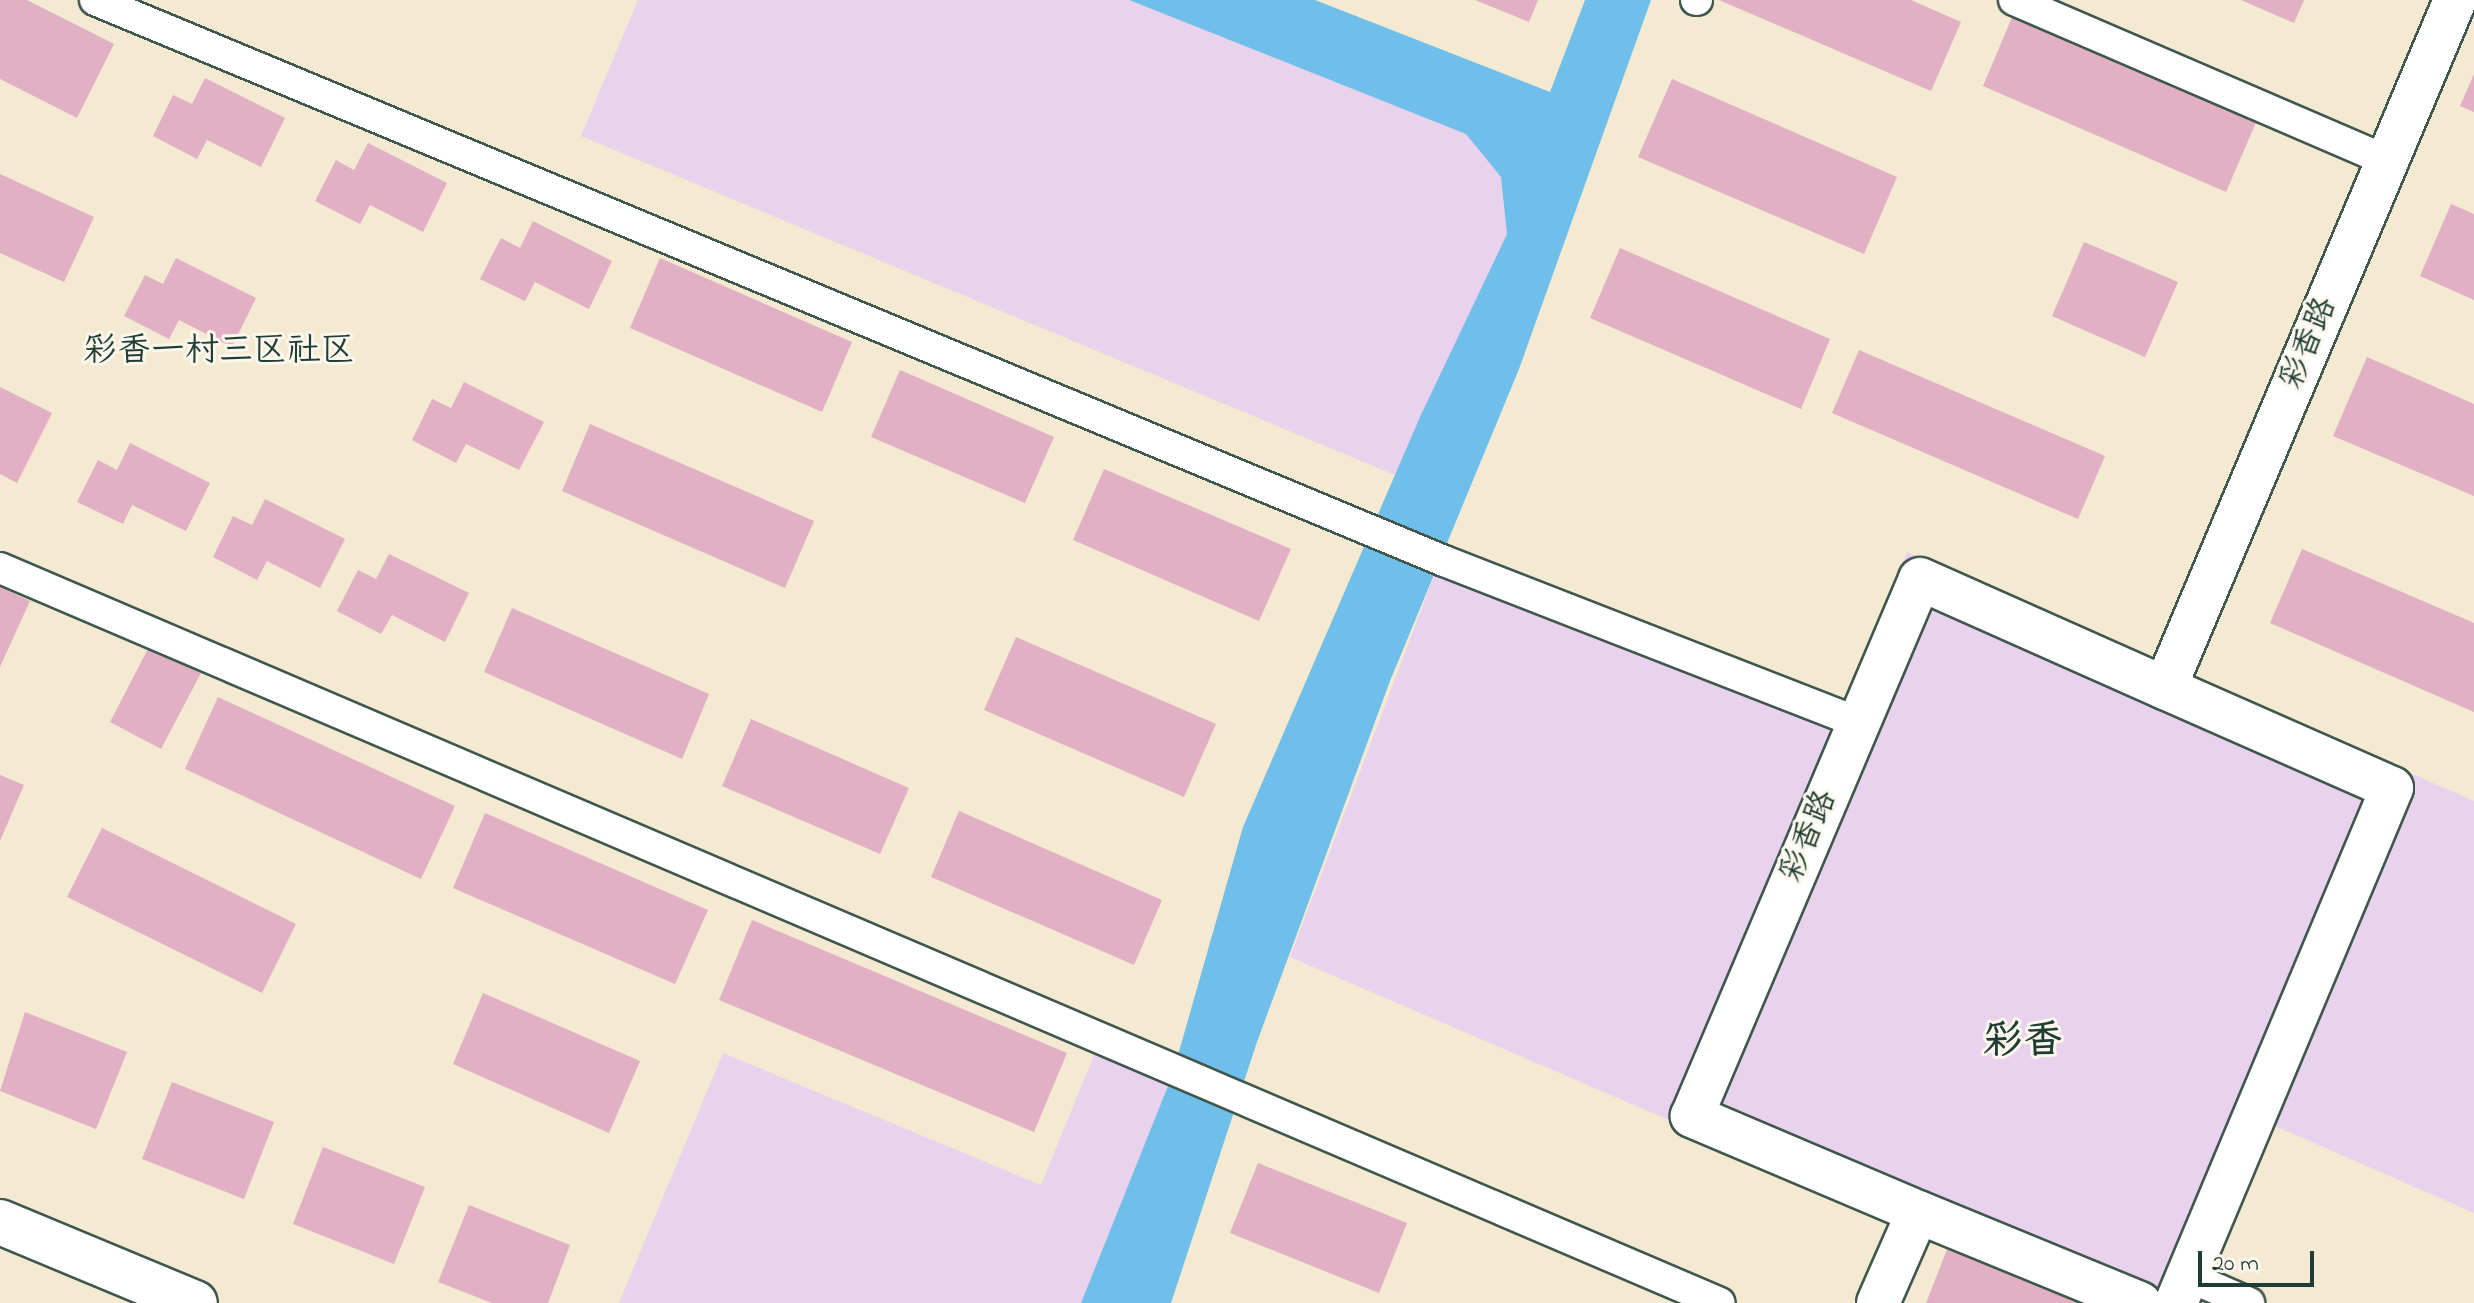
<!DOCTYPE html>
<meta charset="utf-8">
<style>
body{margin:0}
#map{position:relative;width:2474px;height:1303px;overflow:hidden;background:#f4e9d1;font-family:"Indie Flower","LXGW WenKai TC",sans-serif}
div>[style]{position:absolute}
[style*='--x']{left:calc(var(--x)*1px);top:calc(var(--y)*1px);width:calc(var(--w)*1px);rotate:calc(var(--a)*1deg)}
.built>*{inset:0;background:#e8d2ee}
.water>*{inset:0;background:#70beea}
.building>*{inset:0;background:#e1b0c5}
.roads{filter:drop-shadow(2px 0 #3f574c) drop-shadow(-2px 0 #3f574c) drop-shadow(0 2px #3f574c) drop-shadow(0 -2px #3f574c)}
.street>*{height:30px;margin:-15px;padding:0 15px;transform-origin:15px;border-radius:15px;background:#fff}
.secondary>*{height:42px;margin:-21px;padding:0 21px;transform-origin:21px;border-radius:21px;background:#fff}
.primary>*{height:44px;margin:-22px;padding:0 22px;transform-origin:22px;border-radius:22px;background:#fff}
span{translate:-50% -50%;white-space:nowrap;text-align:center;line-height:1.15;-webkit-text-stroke:6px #fbf7ec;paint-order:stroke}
.street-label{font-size:32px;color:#1f3d34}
.neighbourhood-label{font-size:34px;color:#1f3d34}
.district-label{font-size:40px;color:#1f3d34;font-weight:700}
.scale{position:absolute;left:2198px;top:1251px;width:116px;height:36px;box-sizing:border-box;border:4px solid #1f3d34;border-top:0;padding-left:10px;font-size:24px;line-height:28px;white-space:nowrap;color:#1f3d34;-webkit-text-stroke:6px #fbf7ec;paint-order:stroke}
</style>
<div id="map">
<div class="built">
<i style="clip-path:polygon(638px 0,1129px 0,1526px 154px,1507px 234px,1395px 475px,581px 136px)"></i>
<i style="clip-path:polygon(1907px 552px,2474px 801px,2474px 1213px,2268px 1123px,2193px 1303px,2094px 1303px,1290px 957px,1437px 568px,1831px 731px)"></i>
<i style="clip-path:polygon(1099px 1043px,1172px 1076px,1081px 1303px,619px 1303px,723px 1053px,1041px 1185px)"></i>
</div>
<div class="water">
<i style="clip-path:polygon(1129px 0,1315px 0,1550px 92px,1585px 0,1651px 0,1519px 369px,1390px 681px,1257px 1042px,1171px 1303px,1081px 1303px,1172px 1076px,1243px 827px,1420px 417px,1507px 234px,1501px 177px,1466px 134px)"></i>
</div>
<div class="building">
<i style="clip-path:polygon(0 0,27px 0,114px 44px,77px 118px,0 79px)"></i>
<i style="clip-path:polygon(1475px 0,1538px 0,1529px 22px)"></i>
<i style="clip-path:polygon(1719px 0,1911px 0,1961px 22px,1931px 91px)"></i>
<i style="clip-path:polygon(2241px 0,2304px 0,2294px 23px)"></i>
<i style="clip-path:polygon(2013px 15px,2257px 120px,2226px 192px,1983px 86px)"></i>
<i style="clip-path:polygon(2474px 74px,2474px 112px,2460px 106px)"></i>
<i style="clip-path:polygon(205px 78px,285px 118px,261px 167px,207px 140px,197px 159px,153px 136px,173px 95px,192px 104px)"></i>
<i style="clip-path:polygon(1672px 79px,1897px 177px,1864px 254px,1638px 157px)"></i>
<i style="clip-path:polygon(368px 143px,447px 183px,423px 232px,370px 205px,360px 224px,315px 201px,336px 160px,354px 170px)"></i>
<i style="clip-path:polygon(0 174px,94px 217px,64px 282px,0 253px)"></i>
<i style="clip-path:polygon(2451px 204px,2474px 214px,2474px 300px,2420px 276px)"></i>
<i style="clip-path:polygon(533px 221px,612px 261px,589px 309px,535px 282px,525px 301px,480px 279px,501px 238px,520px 248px)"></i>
<i style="clip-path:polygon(2084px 242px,2178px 282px,2145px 357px,2052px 316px)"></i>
<i style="clip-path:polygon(1620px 248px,1830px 339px,1801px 409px,1590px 318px)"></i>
<i style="clip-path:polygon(176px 258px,256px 298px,232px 347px,179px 320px,169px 339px,124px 316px,145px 275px,163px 284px)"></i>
<i style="clip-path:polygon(660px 258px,852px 342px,822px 412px,630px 328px)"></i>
<i style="clip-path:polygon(1859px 350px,2105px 456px,2078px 519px,1832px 413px)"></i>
<i style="clip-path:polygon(2367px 357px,2474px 404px,2474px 496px,2333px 436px)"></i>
<i style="clip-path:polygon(900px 370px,1054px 437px,1025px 503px,871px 437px)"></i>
<i style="clip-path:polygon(464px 382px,544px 422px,519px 470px,466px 444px,456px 463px,412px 440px,432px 399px,451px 408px)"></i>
<i style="clip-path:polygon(0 387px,52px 413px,17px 483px,0 474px)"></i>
<i style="clip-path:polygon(590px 424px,814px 521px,785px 588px,562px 491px)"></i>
<i style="clip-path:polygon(130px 443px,210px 483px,186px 531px,132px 505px,123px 524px,77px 502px,98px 460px,117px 470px)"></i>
<i style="clip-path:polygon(1104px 469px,1291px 549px,1259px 621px,1073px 540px)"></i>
<i style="clip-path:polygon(265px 499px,345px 539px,320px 588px,267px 561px,257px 580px,213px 557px,233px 516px,252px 525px)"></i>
<i style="clip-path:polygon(2302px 549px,2474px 623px,2474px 712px,2270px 623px)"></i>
<i style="clip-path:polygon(389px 554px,469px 593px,445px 642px,392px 615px,381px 634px,337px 611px,358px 570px,376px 579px)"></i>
<i style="clip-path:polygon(0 587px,30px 601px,0 667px)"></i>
<i style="clip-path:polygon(512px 608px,709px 694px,682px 759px,484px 672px)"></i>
<i style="clip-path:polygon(1016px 637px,1216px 724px,1184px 797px,984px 710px)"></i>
<i style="clip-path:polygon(150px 645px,201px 673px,161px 749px,110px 722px)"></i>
<i style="clip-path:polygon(218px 697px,455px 806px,421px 879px,185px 769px)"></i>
<i style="clip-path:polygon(751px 719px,909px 788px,880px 854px,722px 786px)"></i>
<i style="clip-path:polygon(0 775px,24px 785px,0 841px)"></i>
<i style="clip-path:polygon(959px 811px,1162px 900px,1134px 965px,931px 877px)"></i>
<i style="clip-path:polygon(485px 813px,708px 910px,675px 984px,453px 888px)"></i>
<i style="clip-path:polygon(102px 828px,296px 924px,262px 993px,67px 897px)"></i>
<i style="clip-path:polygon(752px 920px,1067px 1053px,1034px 1132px,719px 1000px)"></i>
<i style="clip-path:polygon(483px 993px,640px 1061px,609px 1133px,453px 1064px)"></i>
<i style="clip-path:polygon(25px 1012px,127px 1052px,96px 1129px,0 1091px)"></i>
<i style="clip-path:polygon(172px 1082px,274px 1122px,244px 1199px,142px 1159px)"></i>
<i style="clip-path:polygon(323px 1147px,425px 1187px,394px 1264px,293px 1224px)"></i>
<i style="clip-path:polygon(1258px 1163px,1407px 1223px,1379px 1293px,1230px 1233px)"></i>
<i style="clip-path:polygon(469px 1205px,570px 1245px,548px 1303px,492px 1303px,438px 1282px)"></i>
<i style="clip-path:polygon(1948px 1247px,2086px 1303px,1926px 1303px)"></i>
</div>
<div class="roads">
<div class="street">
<i style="--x:95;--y:0;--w:1461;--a:22.58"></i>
<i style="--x:1444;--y:561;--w:445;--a:21.3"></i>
<i style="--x:1696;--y:0;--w:1;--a:0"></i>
<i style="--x:2014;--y:0;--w:406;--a:23.3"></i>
<i style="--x:0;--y:568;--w:1870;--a:23.14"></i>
<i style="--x:2187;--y:1276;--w:68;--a:23.5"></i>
</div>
<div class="secondary">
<i style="--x:2165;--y:688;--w:248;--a:23.8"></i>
<i style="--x:2392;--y:788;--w:558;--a:112.75"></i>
<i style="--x:1918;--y:1212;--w:240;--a:22.3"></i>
<i style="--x:1878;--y:1303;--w:99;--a:-66.3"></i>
<i style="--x:1918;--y:1212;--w:246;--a:-157"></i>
<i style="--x:1692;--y:1116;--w:583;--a:-66.99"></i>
<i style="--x:1920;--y:579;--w:268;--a:24"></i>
<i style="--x:2165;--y:688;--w:747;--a:-67.14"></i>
</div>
<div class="primary">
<i style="--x:0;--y:1222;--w:211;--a:22.6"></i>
</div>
</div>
<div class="street-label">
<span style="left:2310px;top:344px;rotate:-67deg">彩香路</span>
<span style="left:1810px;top:837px;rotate:-67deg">彩香路</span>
</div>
<div class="neighbourhood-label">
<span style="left:219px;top:353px">彩香一村三区社区</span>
</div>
<div class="district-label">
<span style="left:2023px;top:1043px">彩香</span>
</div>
<div class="scale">20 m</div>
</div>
